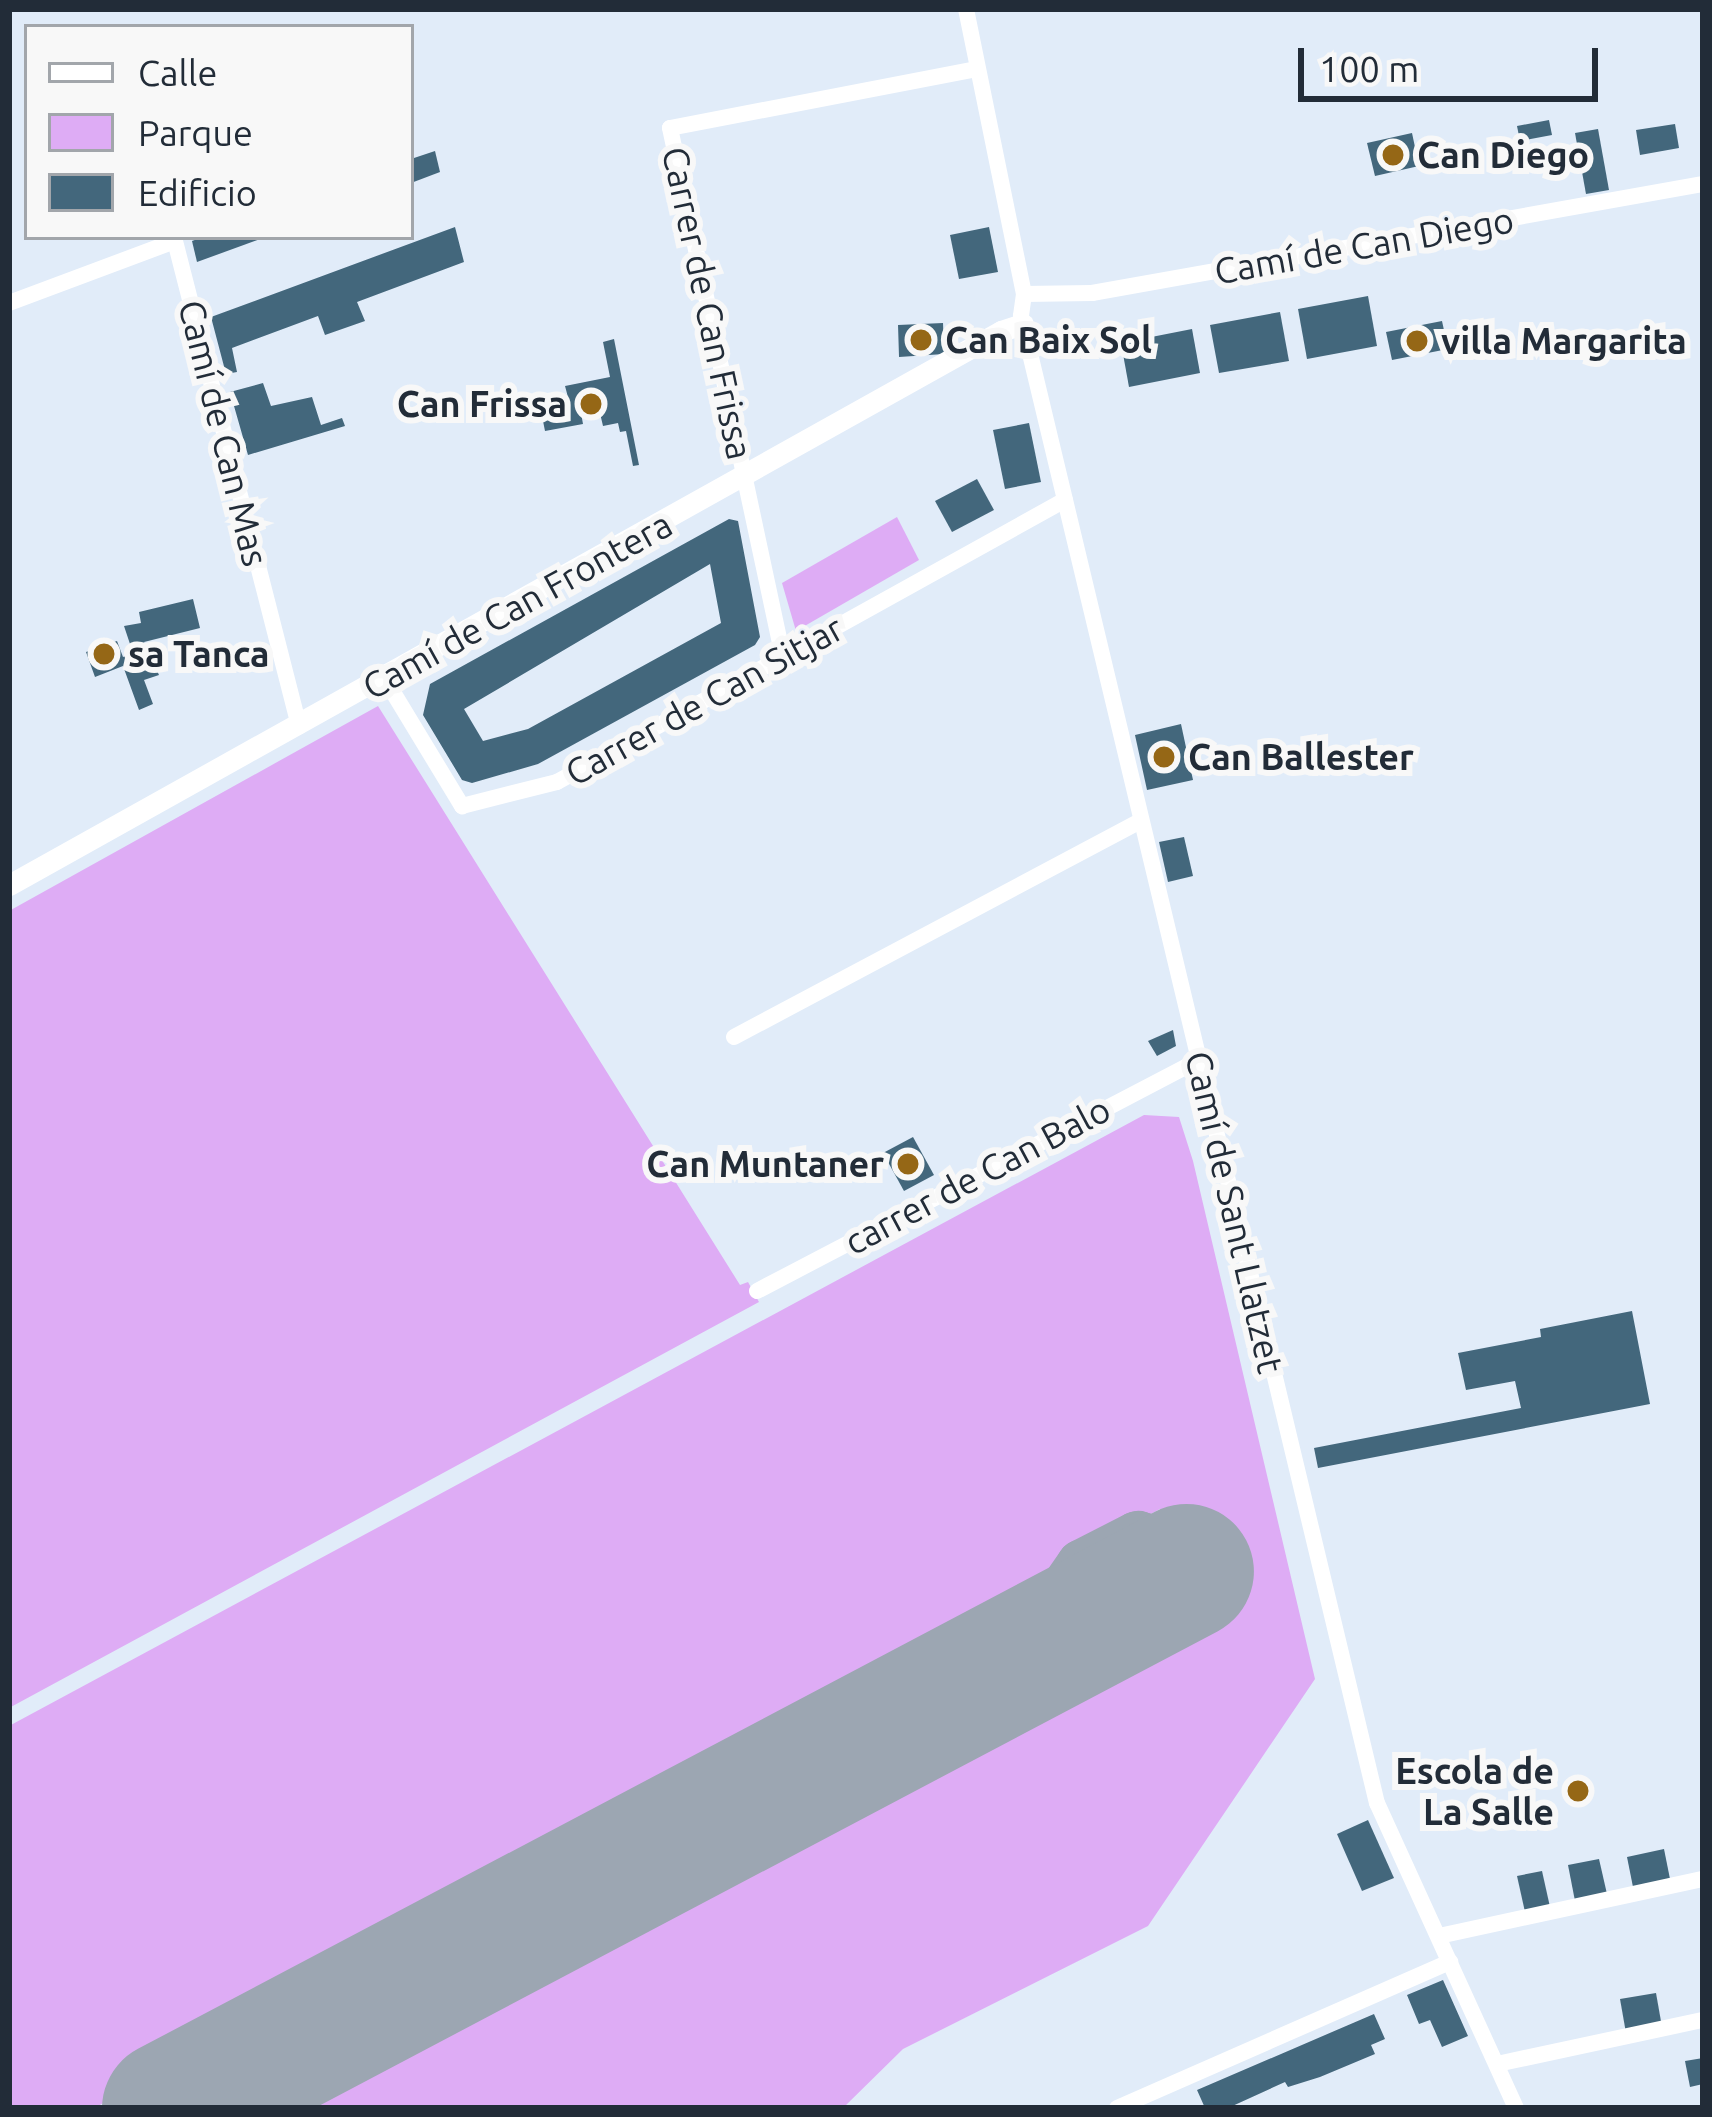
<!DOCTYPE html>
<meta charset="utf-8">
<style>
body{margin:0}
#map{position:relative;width:1712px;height:2117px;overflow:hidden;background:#e1ecf9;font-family:Ubuntu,sans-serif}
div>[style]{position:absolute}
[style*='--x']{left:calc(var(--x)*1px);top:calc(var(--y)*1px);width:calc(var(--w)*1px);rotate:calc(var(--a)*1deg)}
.green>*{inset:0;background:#deacf5}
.taxiway>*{height:54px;margin:-27px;padding:0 27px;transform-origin:27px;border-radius:27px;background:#9ca6b2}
.runway>*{height:135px;margin:-67.5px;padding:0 67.5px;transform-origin:67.5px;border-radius:67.5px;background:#9ca6b2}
.building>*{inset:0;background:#43677c}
.minor>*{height:16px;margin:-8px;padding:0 8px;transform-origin:8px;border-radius:8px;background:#fff}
.tertiary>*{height:21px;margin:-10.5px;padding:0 10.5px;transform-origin:10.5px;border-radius:10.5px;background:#fff}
.dots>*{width:33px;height:33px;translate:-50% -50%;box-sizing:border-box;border:6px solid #f8f8f8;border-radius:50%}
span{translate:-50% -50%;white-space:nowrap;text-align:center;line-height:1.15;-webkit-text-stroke:12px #f8f8f8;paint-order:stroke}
.poi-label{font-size:36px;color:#222c38;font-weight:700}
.left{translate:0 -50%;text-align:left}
.right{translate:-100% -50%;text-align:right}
.street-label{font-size:36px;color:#222c38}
.frame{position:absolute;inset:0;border:12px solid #222c38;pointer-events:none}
.legend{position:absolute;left:24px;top:24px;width:390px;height:216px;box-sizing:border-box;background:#f8f8f8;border:3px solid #a2a6ab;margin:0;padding:15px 21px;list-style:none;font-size:36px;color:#222c38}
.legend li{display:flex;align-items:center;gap:24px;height:60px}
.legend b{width:60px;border:3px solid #a2a6ab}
.scale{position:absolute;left:1298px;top:48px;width:300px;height:54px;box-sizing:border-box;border:6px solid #222c38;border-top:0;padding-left:15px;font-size:36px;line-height:42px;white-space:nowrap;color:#222c38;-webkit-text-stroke:9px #f8f8f8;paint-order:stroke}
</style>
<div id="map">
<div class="green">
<i style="clip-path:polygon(897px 517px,919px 560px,796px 631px,782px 583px)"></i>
<i style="clip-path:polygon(378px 706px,740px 1285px,748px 1282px,759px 1302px,9px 1708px,9px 911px)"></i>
<i style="clip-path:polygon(1144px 1115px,1179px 1117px,1193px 1161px,1315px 1679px,1148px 1926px,903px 2049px,843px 2108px,243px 2108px,1206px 1597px,1160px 1509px,1070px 1558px,1037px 1614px,94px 2108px,9px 2108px,9px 1726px)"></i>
</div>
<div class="taxiway">
<i style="--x:1138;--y:1538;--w:27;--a:15"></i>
<i style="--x:1164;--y:1545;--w:23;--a:52"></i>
<i style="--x:1178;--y:1563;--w:23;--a:88"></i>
<i style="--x:1179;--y:1586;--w:25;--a:124"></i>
<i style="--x:1165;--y:1607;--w:23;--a:155"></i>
<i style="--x:1144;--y:1617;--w:65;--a:173.9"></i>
<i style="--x:1079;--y:1624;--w:64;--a:152.2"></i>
<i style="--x:1022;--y:1654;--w:107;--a:-55.3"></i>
<i style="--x:1083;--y:1566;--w:62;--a:-27"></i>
</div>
<div class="runway">
<i style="--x:169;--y:2108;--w:1150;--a:-27.84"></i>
</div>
<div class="building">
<i style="clip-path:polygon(1549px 120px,1552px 135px,1520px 141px,1517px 126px)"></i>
<i style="clip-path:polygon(1675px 124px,1679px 148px,1640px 155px,1636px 130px)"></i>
<i style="clip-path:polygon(1598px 129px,1609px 190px,1586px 194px,1575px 133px)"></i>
<i style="clip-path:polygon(1412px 133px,1419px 166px,1375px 176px,1367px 143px)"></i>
<i style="clip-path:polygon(435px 151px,440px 172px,411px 183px,411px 159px)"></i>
<i style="clip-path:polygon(455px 227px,464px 262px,357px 302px,365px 321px,325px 335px,318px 316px,232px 348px,237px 372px,226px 374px,211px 317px)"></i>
<i style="clip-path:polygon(989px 227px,998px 272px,959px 279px,950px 235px)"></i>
<i style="clip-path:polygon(203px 237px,263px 237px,263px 238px,197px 262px,192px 241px)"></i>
<i style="clip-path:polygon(1368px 296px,1377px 346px,1307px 359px,1298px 309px)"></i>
<i style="clip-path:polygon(1280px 312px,1289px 361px,1219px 373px,1210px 325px)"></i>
<i style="clip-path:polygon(1442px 321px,1448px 349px,1392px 360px,1386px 332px)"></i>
<i style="clip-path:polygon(943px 323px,944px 354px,899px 357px,898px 325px)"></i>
<i style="clip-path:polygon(1192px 329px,1200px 373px,1129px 387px,1121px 343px)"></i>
<i style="clip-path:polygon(614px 339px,639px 465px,633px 466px,626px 431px,620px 432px,618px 423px,603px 426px,599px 409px,581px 413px,583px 424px,545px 431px,540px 406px,569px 401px,565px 386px,610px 377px,603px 342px)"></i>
<i style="clip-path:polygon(263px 383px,271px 406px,312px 397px,321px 425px,342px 418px,345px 426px,248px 455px,230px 392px)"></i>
<i style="clip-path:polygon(1029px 423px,1041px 482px,1005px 489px,993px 430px)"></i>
<i style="clip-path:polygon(977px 479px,994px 510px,952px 532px,935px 501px)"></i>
<i style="clip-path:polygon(evenodd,729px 519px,738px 521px,760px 637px,755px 645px,538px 764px,472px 783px,462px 780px,423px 715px,430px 684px,729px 519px,710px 564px,721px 623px,528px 729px,483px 741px,464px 709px,710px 564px)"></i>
<i style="clip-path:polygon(193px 599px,200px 628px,144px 642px,159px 675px,144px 680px,153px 704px,139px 710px,123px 666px,95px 677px,86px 652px,117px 641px,123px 657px,133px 653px,124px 626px,141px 623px,139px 612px)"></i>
<i style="clip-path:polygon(1181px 724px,1193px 780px,1147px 790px,1135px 735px)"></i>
<i style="clip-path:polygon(1184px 837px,1193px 876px,1168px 882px,1159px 842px)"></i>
<i style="clip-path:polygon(1173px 1030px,1176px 1046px,1157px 1056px,1148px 1041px)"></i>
<i style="clip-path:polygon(913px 1137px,934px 1175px,904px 1191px,883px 1153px)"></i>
<i style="clip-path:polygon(1632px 1311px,1650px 1404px,1318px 1468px,1314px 1448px,1521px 1408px,1515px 1381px,1466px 1390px,1458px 1353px,1541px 1337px,1540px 1329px)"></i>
<i style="clip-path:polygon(1368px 1820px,1394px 1878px,1362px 1891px,1337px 1834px)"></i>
<i style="clip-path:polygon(1664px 1849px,1670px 1879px,1633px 1887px,1627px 1857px)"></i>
<i style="clip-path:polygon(1599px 1859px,1607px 1894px,1575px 1901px,1568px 1865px)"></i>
<i style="clip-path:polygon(1542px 1871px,1550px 1907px,1525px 1912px,1517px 1876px)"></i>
<i style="clip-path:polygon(1443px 1980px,1468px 2036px,1442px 2047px,1430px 2020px,1419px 2024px,1407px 1995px)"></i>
<i style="clip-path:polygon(1656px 1993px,1662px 2027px,1626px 2033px,1620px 1999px)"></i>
<i style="clip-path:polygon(1374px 2014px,1385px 2039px,1371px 2045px,1375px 2054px,1320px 2077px,1288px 2087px,1285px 2082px,1228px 2108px,1205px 2108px,1197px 2090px)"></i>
<i style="clip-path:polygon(1703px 2058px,1703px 2084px,1690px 2087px,1685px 2061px)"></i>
</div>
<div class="minor">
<i style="--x:966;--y:9;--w:291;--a:78.5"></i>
<i style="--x:1024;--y:294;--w:22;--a:98"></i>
<i style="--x:1021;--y:316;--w:1529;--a:76.54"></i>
<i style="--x:1377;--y:1803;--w:335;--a:65.5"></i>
<i style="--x:1024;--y:294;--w:68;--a:-0.8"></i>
<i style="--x:1092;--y:293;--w:621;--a:-10.11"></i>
<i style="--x:9;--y:303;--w:177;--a:-20.5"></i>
<i style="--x:175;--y:241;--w:501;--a:75.66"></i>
<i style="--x:783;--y:657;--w:541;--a:-102.06"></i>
<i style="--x:670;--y:128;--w:313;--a:-10.9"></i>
<i style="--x:385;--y:679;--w:149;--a:58.8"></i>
<i style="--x:462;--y:806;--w:98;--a:-14.2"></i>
<i style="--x:557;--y:782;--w:581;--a:-29.04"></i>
<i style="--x:734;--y:1037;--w:461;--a:-28"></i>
<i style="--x:757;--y:1291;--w:498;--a:-27.6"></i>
<i style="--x:1439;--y:1936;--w:270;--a:-12.2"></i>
<i style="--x:1497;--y:2064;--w:211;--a:-12.1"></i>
<i style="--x:1117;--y:2108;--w:364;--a:-23.7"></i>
</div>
<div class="tertiary">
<i style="--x:9;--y:885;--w:1136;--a:-29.18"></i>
<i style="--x:1001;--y:331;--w:23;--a:-18"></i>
</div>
<div class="dots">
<i style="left:1393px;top:155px;background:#956716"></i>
<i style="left:921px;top:340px;background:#956716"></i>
<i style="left:1417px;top:341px;background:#956716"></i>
<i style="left:591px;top:404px;background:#956716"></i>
<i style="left:104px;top:654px;background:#956716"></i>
<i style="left:1164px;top:757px;background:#956716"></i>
<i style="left:908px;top:1164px;background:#956716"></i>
<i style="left:1578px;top:1791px;background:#956716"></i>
</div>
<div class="poi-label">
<span class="left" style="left:1417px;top:155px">Can Diego</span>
<span class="left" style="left:945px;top:340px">Can Baix Sol</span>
<span class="left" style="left:1441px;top:341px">villa Margarita</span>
<span class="right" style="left:567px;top:404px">Can Frissa</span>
<span class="left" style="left:128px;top:654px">sa Tanca</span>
<span class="left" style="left:1188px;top:757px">Can Ballester</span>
<span class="right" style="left:884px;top:1164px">Can Muntaner</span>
<span class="right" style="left:1554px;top:1791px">Escola de<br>La Salle</span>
</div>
<div class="street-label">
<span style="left:1364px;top:245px;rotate:-10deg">Camí de Can Diego</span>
<span style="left:708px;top:303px;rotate:78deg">Carrer de Can Frissa</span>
<span style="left:224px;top:433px;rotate:76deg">Camí de Can Mas</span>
<span style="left:517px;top:605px;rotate:-29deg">Camí de Can Frontera</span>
<span style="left:704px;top:700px;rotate:-29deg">Carrer de Can Sitjar</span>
<span style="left:977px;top:1175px;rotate:-28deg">carrer de Can Balo</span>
<span style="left:1235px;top:1212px;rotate:77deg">Camí de Sant Llatzet</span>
</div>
<div class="frame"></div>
<ul class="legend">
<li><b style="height:15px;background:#fff"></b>Calle</li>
<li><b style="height:33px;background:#deacf5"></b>Parque</li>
<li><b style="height:33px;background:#43677c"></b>Edificio</li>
</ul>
<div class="scale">100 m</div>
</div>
